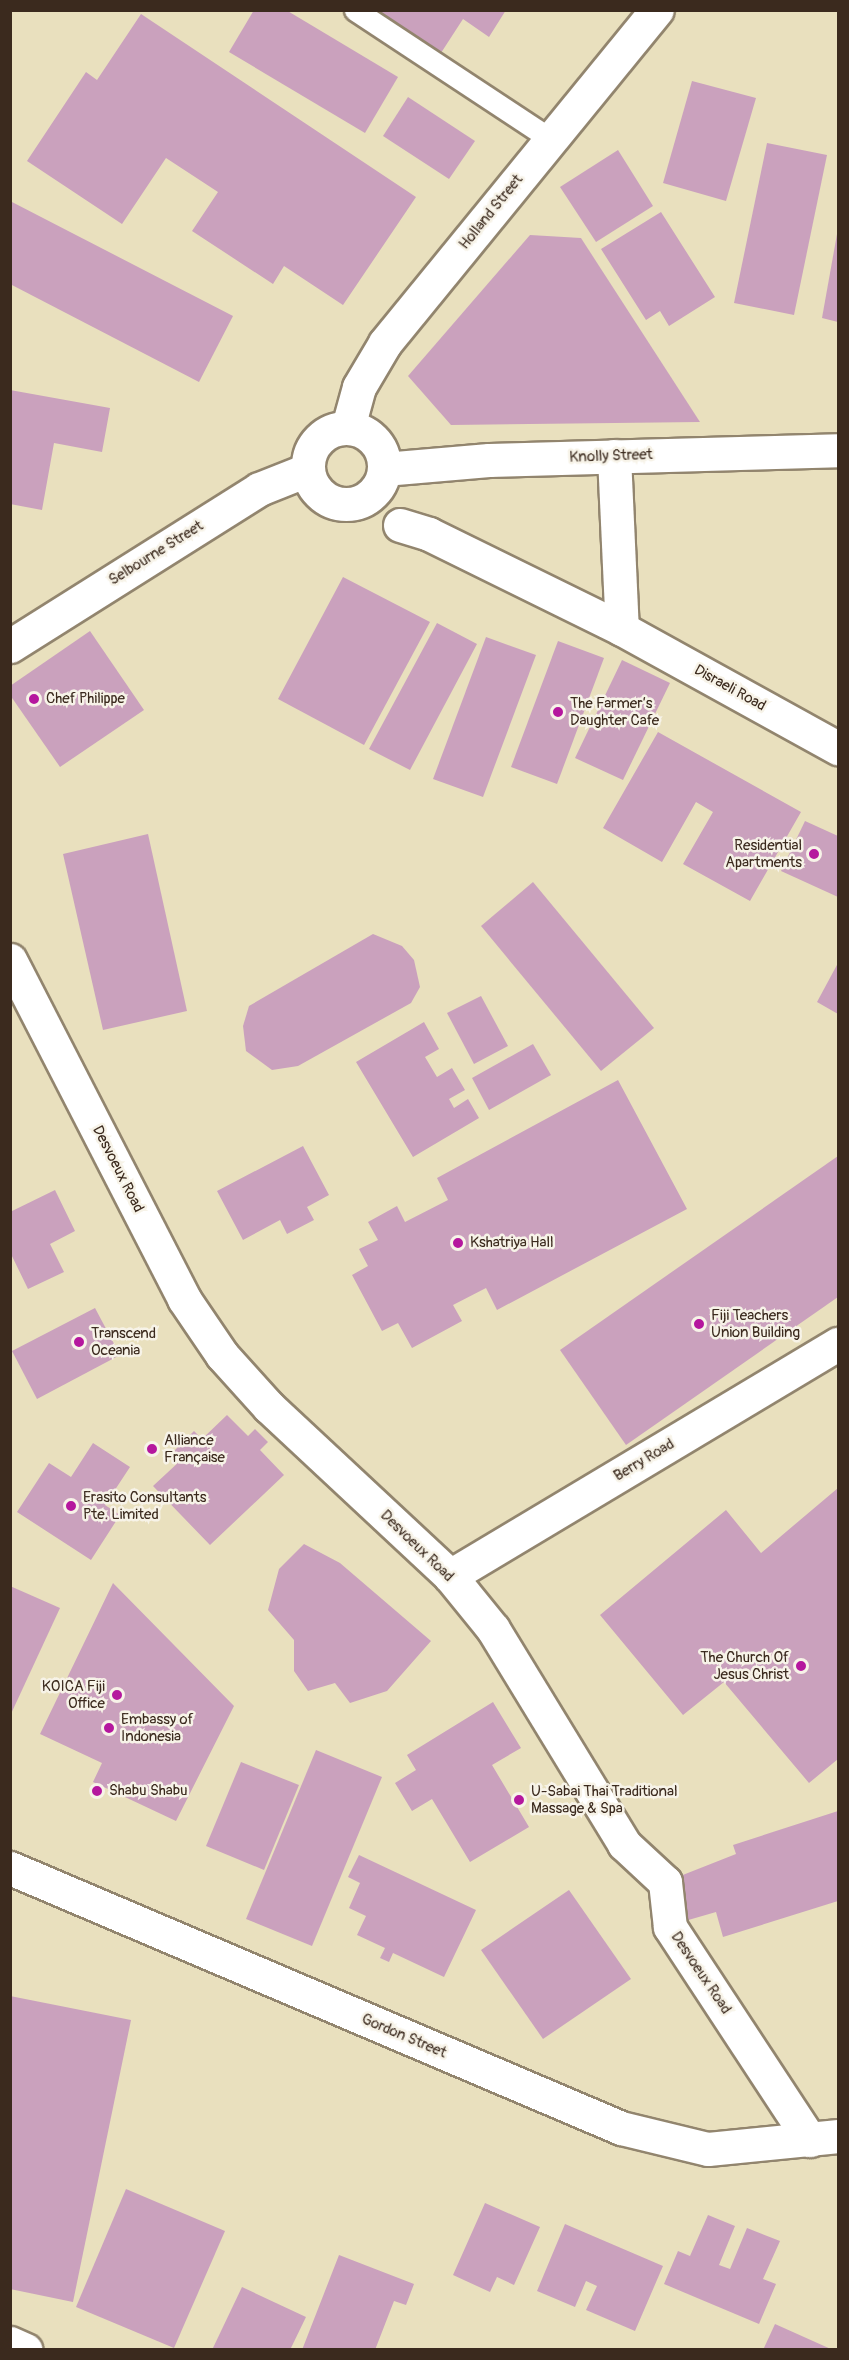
<!DOCTYPE html>
<meta charset="utf-8">
<style>
body{margin:0}
#map{position:relative;width:849px;height:2360px;overflow:hidden;background:#e9e0be;font-family:Pangolin,sans-serif}
div>[style]{position:absolute}
[style*='--x']{left:calc(var(--x)*1px);top:calc(var(--y)*1px);width:calc(var(--w)*1px);rotate:calc(var(--a)*1deg)}
.building>*{inset:0;background:#caa1bd}
.roads{filter:drop-shadow(2px 0 #92856e) drop-shadow(-2px 0 #92856e) drop-shadow(0 2px #92856e) drop-shadow(0 -2px #92856e)}
.service>*{height:21px;margin:-10.5px;padding:0 10.5px;transform-origin:10.5px;border-radius:10.5px;background:#fff}
.minor>*{height:33px;margin:-16.5px;padding:0 16.5px;transform-origin:16.5px;border-radius:16.5px;background:#fff}
.secondary>*{height:33px;margin:-16.5px;padding:0 16.5px;transform-origin:16.5px;border-radius:16.5px;background:#fff}
.secondary>.ring{margin:-16.5px;padding:0;box-sizing:content-box;background:none;border:33px solid #fff;border-radius:50%}
.primary>*{height:33px;margin:-16.5px;padding:0 16.5px;transform-origin:16.5px;border-radius:16.5px;background:#fff}
.dots>*{width:16px;height:16px;translate:-50% -50%;box-sizing:border-box;border:3px solid #f7f3e8;border-radius:50%}
span{translate:-50% -50%;white-space:nowrap;text-align:center;line-height:1.15;-webkit-text-stroke:5px #f7f3e8;paint-order:stroke}
.street-label{font-size:15px;color:#3b2a1e}
.poi-label{font-size:15px;color:#3b2a1e}
.left{translate:0 -50%;text-align:left}
.right{translate:-100% -50%;text-align:right}
.frame{position:absolute;inset:0;border:12px solid #3b2a1e;pointer-events:none}
</style>
<div id="map">
<div class="building">
<i style="clip-path:polygon(254px 10px,286px 10px,398px 77px,365px 133px,229px 52px)"></i>
<i style="clip-path:polygon(369px 10px,506px 10px,489px 37px,463px 19px,439px 56px)"></i>
<i style="clip-path:polygon(141px 14px,416px 197px,343px 305px,284px 266px,273px 284px,192px 231px,218px 192px,166px 158px,122px 224px,27px 161px,86px 72px,97px 80px)"></i>
<i style="clip-path:polygon(692px 81px,756px 98px,726px 201px,663px 183px)"></i>
<i style="clip-path:polygon(408px 97px,475px 141px,449px 179px,383px 136px)"></i>
<i style="clip-path:polygon(767px 143px,827px 155px,794px 315px,734px 303px)"></i>
<i style="clip-path:polygon(618px 150px,653px 206px,596px 242px,560px 187px)"></i>
<i style="clip-path:polygon(12px 202px,233px 316px,199px 382px,10px 284px)"></i>
<i style="clip-path:polygon(661px 212px,715px 297px,669px 326px,660px 311px,646px 320px,601px 249px)"></i>
<i style="clip-path:polygon(837px 234px,838px 235px,838px 322px,822px 318px)"></i>
<i style="clip-path:polygon(530px 235px,581px 238px,700px 422px,451px 425px,408px 376px)"></i>
<i style="clip-path:polygon(10px 390px,110px 408px,102px 452px,54px 443px,42px 510px,10px 504px)"></i>
<i style="clip-path:polygon(343px 577px,430px 622px,364px 745px,278px 699px)"></i>
<i style="clip-path:polygon(437px 623px,477px 644px,410px 770px,369px 749px)"></i>
<i style="clip-path:polygon(90px 631px,144px 710px,60px 767px,10px 695px,10px 686px)"></i>
<i style="clip-path:polygon(486px 637px,536px 655px,483px 797px,433px 779px)"></i>
<i style="clip-path:polygon(558px 641px,604px 658px,557px 784px,511px 767px)"></i>
<i style="clip-path:polygon(622px 660px,670px 683px,623px 780px,575px 758px)"></i>
<i style="clip-path:polygon(658px 732px,801px 812px,750px 901px,683px 864px,713px 812px,696px 802px,662px 862px,603px 828px)"></i>
<i style="clip-path:polygon(805px 821px,838px 836px,838px 897px,781px 871px)"></i>
<i style="clip-path:polygon(148px 834px,187px 1011px,103px 1030px,63px 854px)"></i>
<i style="clip-path:polygon(533px 882px,654px 1028px,601px 1071px,481px 926px)"></i>
<i style="clip-path:polygon(373px 934px,402px 946px,414px 960px,420px 987px,411px 1003px,298px 1066px,272px 1070px,246px 1051px,243px 1026px,249px 1006px)"></i>
<i style="clip-path:polygon(838px 963px,838px 1014px,817px 1002px)"></i>
<i style="clip-path:polygon(481px 996px,508px 1046px,474px 1064px,447px 1013px)"></i>
<i style="clip-path:polygon(424px 1022px,439px 1049px,425px 1057px,437px 1077px,452px 1068px,465px 1090px,449px 1099px,454px 1108px,468px 1099px,479px 1118px,413px 1157px,356px 1062px)"></i>
<i style="clip-path:polygon(533px 1044px,551px 1075px,489px 1110px,472px 1078px)"></i>
<i style="clip-path:polygon(618px 1080px,687px 1209px,497px 1310px,486px 1288px,453px 1305px,462px 1321px,412px 1348px,398px 1323px,382px 1331px,352px 1275px,368px 1266px,359px 1249px,378px 1240px,368px 1222px,397px 1206px,405px 1222px,448px 1200px,437px 1178px)"></i>
<i style="clip-path:polygon(303px 1146px,329px 1195px,307px 1207px,314px 1220px,287px 1234px,280px 1220px,243px 1240px,217px 1191px)"></i>
<i style="clip-path:polygon(838px 1156px,838px 1297px,626px 1445px,560px 1350px)"></i>
<i style="clip-path:polygon(55px 1190px,75px 1231px,50px 1244px,64px 1272px,28px 1289px,10px 1252px,10px 1212px)"></i>
<i style="clip-path:polygon(95px 1308px,120px 1355px,37px 1399px,12px 1351px)"></i>
<i style="clip-path:polygon(227px 1415px,248px 1436px,255px 1429px,268px 1442px,260px 1450px,284px 1475px,210px 1545px,153px 1486px,181px 1460px,173px 1452px,194px 1431px,202px 1439px)"></i>
<i style="clip-path:polygon(93px 1443px,130px 1467px,105px 1505px,120px 1515px,91px 1560px,17px 1512px,49px 1463px,71px 1477px)"></i>
<i style="clip-path:polygon(838px 1488px,838px 1759px,809px 1783px,724px 1682px,683px 1715px,600px 1615px,726px 1510px,761px 1553px)"></i>
<i style="clip-path:polygon(304px 1544px,340px 1563px,431px 1641px,387px 1691px,350px 1703px,335px 1683px,308px 1691px,294px 1671px,294px 1640px,268px 1610px,279px 1569px)"></i>
<i style="clip-path:polygon(113px 1583px,234px 1706px,176px 1821px,93px 1782px,102px 1763px,40px 1734px)"></i>
<i style="clip-path:polygon(10px 1586px,60px 1608px,10px 1716px)"></i>
<i style="clip-path:polygon(493px 1702px,521px 1748px,492px 1765px,529px 1827px,470px 1862px,432px 1799px,412px 1811px,395px 1783px,416px 1770px,407px 1755px)"></i>
<i style="clip-path:polygon(316px 1750px,382px 1777px,312px 1946px,246px 1919px)"></i>
<i style="clip-path:polygon(241px 1762px,299px 1785px,264px 1870px,206px 1846px)"></i>
<i style="clip-path:polygon(838px 1811px,838px 1901px,723px 1937px,716px 1912px,678px 1923px,665px 1882px,736px 1854px,733px 1845px)"></i>
<i style="clip-path:polygon(359px 1855px,476px 1910px,444px 1977px,393px 1953px,389px 1962px,380px 1958px,385px 1948px,357px 1935px,366px 1916px,349px 1908px,360px 1883px,348px 1877px)"></i>
<i style="clip-path:polygon(569px 1890px,631px 1979px,543px 2039px,481px 1950px)"></i>
<i style="clip-path:polygon(10px 1996px,131px 2020px,73px 2302px,10px 2289px)"></i>
<i style="clip-path:polygon(126px 2189px,225px 2231px,174px 2348px,76px 2307px)"></i>
<i style="clip-path:polygon(485px 2203px,540px 2227px,514px 2285px,497px 2277px,490px 2292px,453px 2275px)"></i>
<i style="clip-path:polygon(708px 2215px,735px 2226px,719px 2265px,730px 2269px,747px 2228px,780px 2241px,763px 2279px,776px 2284px,759px 2324px,664px 2284px,678px 2251px,690px 2256px)"></i>
<i style="clip-path:polygon(565px 2224px,663px 2266px,635px 2331px,586px 2310px,597px 2286px,586px 2281px,575px 2307px,537px 2291px)"></i>
<i style="clip-path:polygon(339px 2255px,414px 2284px,406px 2305px,394px 2301px,375px 2350px,302px 2350px)"></i>
<i style="clip-path:polygon(242px 2287px,306px 2317px,290px 2350px,212px 2350px)"></i>
<i style="clip-path:polygon(775px 2324px,833px 2350px,763px 2350px)"></i>
</div>
<div class="roads">
<div class="service">
<i style="--x:355;--y:10;--w:235;--a:33.4"></i>
</div>
<div class="minor">
<i style="--x:614;--y:456;--w:173;--a:87.4"></i>
<i style="--x:622;--y:629;--w:247;--a:28.9"></i>
<i style="--x:400;--y:525;--w:30;--a:17"></i>
<i style="--x:429;--y:534;--w:215;--a:26.2"></i>
<i style="--x:10;--y:960;--w:381;--a:62.8"></i>
<i style="--x:184;--y:1299;--w:68;--a:55.8"></i>
<i style="--x:222;--y:1355;--w:70;--a:47.9"></i>
<i style="--x:269;--y:1407;--w:248;--a:43"></i>
<i style="--x:450;--y:1576;--w:68;--a:50.9"></i>
<i style="--x:493;--y:1629;--w:252;--a:58.6"></i>
<i style="--x:624;--y:1844;--w:56;--a:42.8"></i>
<i style="--x:665;--y:1882;--w:45;--a:83.7"></i>
<i style="--x:670;--y:1927;--w:255;--a:56.7"></i>
<i style="--x:450;--y:1576;--w:452;--a:-30.9"></i>
<i style="--x:10;--y:2343;--w:17;--a:24"></i>
</div>
<div class="secondary">
<i style="--x:348;--y:427;--w:41;--a:-74.6"></i>
<i style="--x:359;--y:387;--w:51;--a:-59.4"></i>
<i style="--x:385;--y:343;--w:430;--a:-50.8"></i>
<i class="ring" style="left:308px;top:428px;width:43px;height:43px"></i>
<i style="--x:384;--y:469;--w:105;--a:-4.9"></i>
<i style="--x:489;--y:460;--w:349;--a:-1.6"></i>
<i style="--x:10;--y:646;--w:294;--a:-32.2"></i>
<i style="--x:259;--y:489;--w:52;--a:-21.6"></i>
</div>
<div class="primary">
<i style="--x:10;--y:1868;--w:664;--a:23.05"></i>
<i style="--x:621;--y:2128;--w:89;--a:13.6"></i>
<i style="--x:708;--y:2149;--w:131;--a:-5.7"></i>
</div>
</div>
<div class="dots">
<i style="left:34px;top:699px;background:#b5179e"></i>
<i style="left:558px;top:712px;background:#b5179e"></i>
<i style="left:814px;top:854px;background:#b5179e"></i>
<i style="left:458px;top:1243px;background:#b5179e"></i>
<i style="left:699px;top:1324px;background:#b5179e"></i>
<i style="left:79px;top:1342px;background:#b5179e"></i>
<i style="left:152px;top:1449px;background:#b5179e"></i>
<i style="left:71px;top:1506px;background:#b5179e"></i>
<i style="left:801px;top:1666px;background:#b5179e"></i>
<i style="left:117px;top:1695px;background:#b5179e"></i>
<i style="left:109px;top:1728px;background:#b5179e"></i>
<i style="left:97px;top:1791px;background:#b5179e"></i>
<i style="left:519px;top:1800px;background:#b5179e"></i>
</div>
<div class="street-label">
<span style="left:491px;top:212px;rotate:-51deg">Holland Street</span>
<span style="left:611px;top:456px;rotate:-2deg">Knolly Street</span>
<span style="left:156px;top:553px;rotate:-32deg">Selbourne Street</span>
<span style="left:730px;top:688px;rotate:29deg">Disraeli Road</span>
<span style="left:118px;top:1169px;rotate:63deg">Desvoeux Road</span>
<span style="left:644px;top:1460px;rotate:-31deg">Berry Road</span>
<span style="left:417px;top:1546px;rotate:44deg">Desvoeux Road</span>
<span style="left:701px;top:1973px;rotate:56deg">Desvoeux Road</span>
<span style="left:404px;top:2036px;rotate:23deg">Gordon Street</span>
</div>
<div class="poi-label">
<span class="left" style="left:46px;top:699px">Chef Philippe</span>
<span class="left" style="left:570px;top:712px">The Farmer’s<br>Daughter Cafe</span>
<span class="right" style="left:802px;top:854px">Residential<br>Apartments</span>
<span class="left" style="left:470px;top:1243px">Kshatriya Hall</span>
<span class="left" style="left:711px;top:1324px">Fiji Teachers<br>Union Building</span>
<span class="left" style="left:91px;top:1342px">Transcend<br>Oceania</span>
<span class="left" style="left:164px;top:1449px">Alliance<br>Française</span>
<span class="left" style="left:83px;top:1506px">Erasito Consultants<br>Pte. Limited</span>
<span class="right" style="left:789px;top:1666px">The Church Of<br>Jesus Christ</span>
<span class="right" style="left:105px;top:1695px">KOICA Fiji<br>Office</span>
<span class="left" style="left:121px;top:1728px">Embassy of<br>Indonesia</span>
<span class="left" style="left:109px;top:1791px">Shabu Shabu</span>
<span class="left" style="left:531px;top:1800px">U-Sabai Thai Traditional<br>Massage &amp; Spa</span>
</div>
<div class="frame"></div>
</div>
